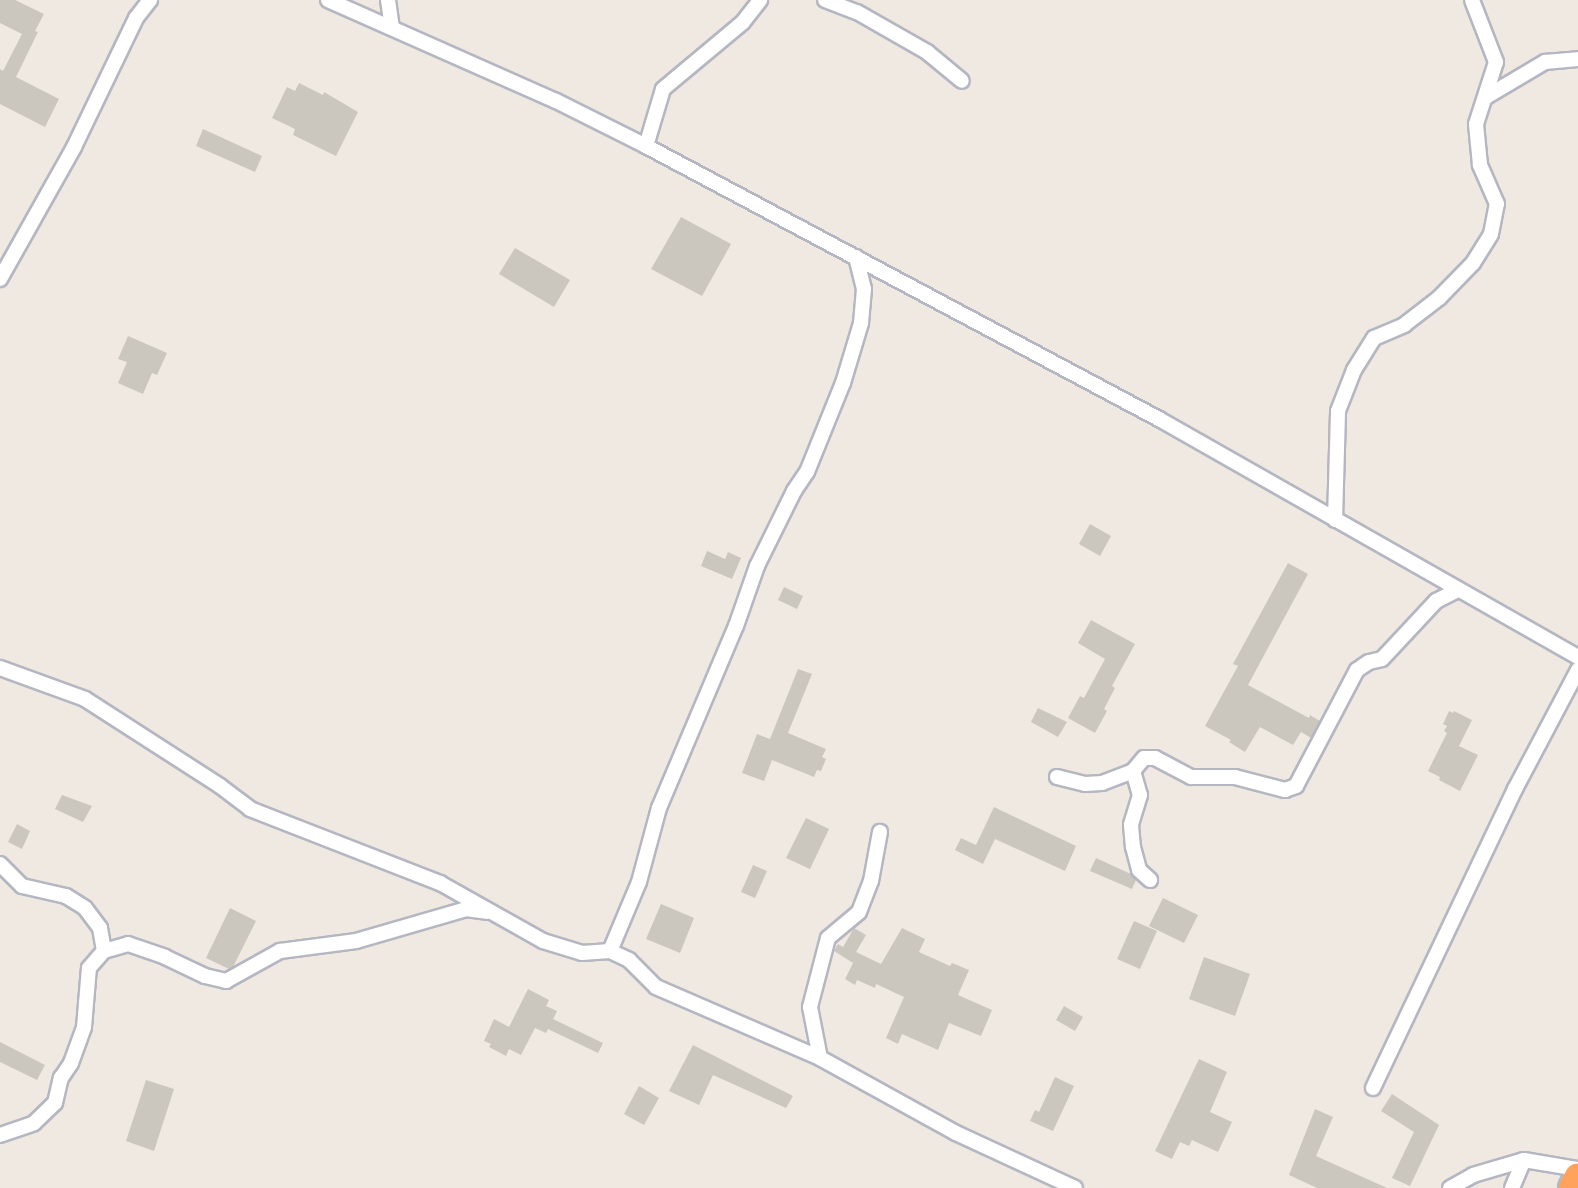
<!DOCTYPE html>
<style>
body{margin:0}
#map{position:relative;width:1578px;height:1188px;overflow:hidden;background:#efe9e1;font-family:"Noto Sans",sans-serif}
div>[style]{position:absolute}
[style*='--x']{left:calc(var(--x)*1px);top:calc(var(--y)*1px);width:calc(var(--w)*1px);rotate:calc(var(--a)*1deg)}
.building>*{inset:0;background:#cbc7bf}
.roads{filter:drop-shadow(2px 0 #b4b7c1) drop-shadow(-2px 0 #b4b7c1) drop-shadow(0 2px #b4b7c1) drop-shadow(0 -2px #b4b7c1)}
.street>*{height:14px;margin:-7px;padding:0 7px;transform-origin:7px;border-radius:7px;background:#fff}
.highway>*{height:26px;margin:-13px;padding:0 13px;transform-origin:13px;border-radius:13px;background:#ffa35c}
span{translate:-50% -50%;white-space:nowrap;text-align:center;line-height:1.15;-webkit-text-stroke:4.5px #fff;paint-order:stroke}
</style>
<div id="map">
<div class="building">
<i style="clip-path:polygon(0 0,15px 0,44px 14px,35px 31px,38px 32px,16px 77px,59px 99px,45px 127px,0 104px,0 69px,3px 71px,22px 34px,0 23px)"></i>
<i style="clip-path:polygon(299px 83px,323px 95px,324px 92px,358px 112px,336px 156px,293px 135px,295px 129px,272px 118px,287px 87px,295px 91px)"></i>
<i style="clip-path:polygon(203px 129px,262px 156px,255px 172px,196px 146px)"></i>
<i style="clip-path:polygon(681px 217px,731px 244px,702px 296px,651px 269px)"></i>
<i style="clip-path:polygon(515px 248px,570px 280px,554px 307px,499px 274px)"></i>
<i style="clip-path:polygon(128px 336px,167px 353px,157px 375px,152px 373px,143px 394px,118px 383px,127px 362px,118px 359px)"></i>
<i style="clip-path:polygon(1090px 524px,1111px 536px,1100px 556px,1079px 544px)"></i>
<i style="clip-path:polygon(707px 551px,725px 559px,728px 552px,741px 558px,732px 579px,701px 566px)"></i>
<i style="clip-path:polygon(1288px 563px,1308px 574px,1248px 685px,1309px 718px,1310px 715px,1320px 721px,1311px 738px,1301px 732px,1293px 745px,1260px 727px,1245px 752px,1229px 742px,1231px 740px,1205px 726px,1238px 666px,1233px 664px)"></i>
<i style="clip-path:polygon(784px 587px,803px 596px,797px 609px,778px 600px)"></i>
<i style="clip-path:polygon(1091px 620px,1135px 644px,1112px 686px,1115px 688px,1104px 709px,1107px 711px,1095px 733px,1068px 718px,1080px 696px,1084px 698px,1105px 659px,1078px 643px)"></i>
<i style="clip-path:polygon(798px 669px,812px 674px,788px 733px,826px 749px,822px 757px,826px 759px,821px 771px,817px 770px,814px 777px,772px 760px,764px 781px,742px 773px,757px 734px,770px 739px)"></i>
<i style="clip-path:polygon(1038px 708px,1067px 722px,1058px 737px,1031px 722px)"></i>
<i style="clip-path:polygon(1449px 711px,1453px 713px,1454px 711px,1472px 720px,1459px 746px,1478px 755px,1460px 791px,1439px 780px,1440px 777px,1428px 771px,1447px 733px,1444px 731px,1447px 726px,1443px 724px)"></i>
<i style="clip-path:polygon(62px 795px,92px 806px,83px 822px,55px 809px)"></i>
<i style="clip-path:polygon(994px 807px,1076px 846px,1065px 871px,995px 839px,983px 864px,955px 850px,961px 838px,976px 845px)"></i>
<i style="clip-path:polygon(806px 818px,829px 829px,810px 869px,786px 858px)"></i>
<i style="clip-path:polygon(17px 824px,30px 831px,22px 849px,8px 842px)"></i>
<i style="clip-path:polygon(1096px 858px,1131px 874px,1136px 880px,1132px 889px,1090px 871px)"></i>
<i style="clip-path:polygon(753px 865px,767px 871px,755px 898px,741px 892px)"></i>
<i style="clip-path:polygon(1163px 898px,1198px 915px,1184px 943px,1149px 926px)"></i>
<i style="clip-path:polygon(661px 904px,694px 918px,680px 953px,646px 939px)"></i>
<i style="clip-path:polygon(230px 908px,256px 921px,233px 967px,229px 969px,206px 958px)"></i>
<i style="clip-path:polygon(1134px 921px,1157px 931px,1140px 969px,1117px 959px)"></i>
<i style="clip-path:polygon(854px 928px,866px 935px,856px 952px,881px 964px,902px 928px,925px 939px,919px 952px,950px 966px,952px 963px,969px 970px,958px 995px,992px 1010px,981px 1036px,949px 1023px,938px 1050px,902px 1034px,898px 1044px,886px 1038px,904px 997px,876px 984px,875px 988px,857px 980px,855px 985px,845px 979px,853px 963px,834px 951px,838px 944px,843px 947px)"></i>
<i style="clip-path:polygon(1204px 957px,1250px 974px,1235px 1016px,1189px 999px)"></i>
<i style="clip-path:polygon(528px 989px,549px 1000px,546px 1006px,557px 1011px,553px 1019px,603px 1043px,598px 1053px,548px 1029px,546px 1033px,535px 1028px,521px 1055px,509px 1049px,506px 1056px,489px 1047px,491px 1044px,484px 1041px,494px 1019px,509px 1027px)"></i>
<i style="clip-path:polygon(1064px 1006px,1083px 1017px,1075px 1031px,1056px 1020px)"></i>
<i style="clip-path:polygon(0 1042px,45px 1065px,37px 1080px,0 1062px)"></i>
<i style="clip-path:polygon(693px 1045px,793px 1096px,786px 1108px,713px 1075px,699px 1105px,669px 1091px)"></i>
<i style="clip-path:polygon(1199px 1059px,1227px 1072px,1210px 1112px,1232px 1122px,1218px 1152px,1192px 1140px,1189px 1146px,1180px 1142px,1172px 1159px,1155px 1151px)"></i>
<i style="clip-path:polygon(1055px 1077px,1074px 1086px,1053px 1131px,1030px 1121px,1035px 1110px,1039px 1112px)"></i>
<i style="clip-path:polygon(146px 1080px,174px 1089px,154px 1151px,126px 1141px)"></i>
<i style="clip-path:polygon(639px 1086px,659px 1098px,644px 1125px,624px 1114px)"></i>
<i style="clip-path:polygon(1392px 1094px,1439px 1125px,1410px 1186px,1392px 1178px,1414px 1132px,1381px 1111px)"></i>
<i style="clip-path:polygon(1315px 1109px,1333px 1117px,1316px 1156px,1387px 1188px,1317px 1188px,1289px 1175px)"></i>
</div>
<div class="roads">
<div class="street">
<i style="--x:328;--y:0;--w:249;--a:23.9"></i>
<i style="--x:556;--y:101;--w:101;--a:26.6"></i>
<i style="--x:646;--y:146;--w:581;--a:28.02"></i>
<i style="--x:1159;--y:419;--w:482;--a:29.6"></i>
<i style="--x:388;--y:0;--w:27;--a:82"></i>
<i style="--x:825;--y:0;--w:34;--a:21"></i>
<i style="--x:857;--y:12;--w:81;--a:29.7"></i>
<i style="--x:927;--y:52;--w:45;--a:39.6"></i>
<i style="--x:1486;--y:97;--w:69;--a:-30.7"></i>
<i style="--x:1545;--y:62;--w:33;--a:-5"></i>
<i style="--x:646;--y:146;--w:59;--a:-73.4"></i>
<i style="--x:663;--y:89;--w:104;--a:-39.9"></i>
<i style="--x:743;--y:22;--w:28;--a:-52"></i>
<i style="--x:0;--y:279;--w:151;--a:-60.7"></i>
<i style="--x:74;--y:147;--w:143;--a:-64.3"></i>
<i style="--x:136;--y:18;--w:23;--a:-52"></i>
<i style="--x:1335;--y:520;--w:109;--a:-88.4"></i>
<i style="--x:1338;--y:411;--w:44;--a:-68.7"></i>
<i style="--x:1354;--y:370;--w:38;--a:-58"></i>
<i style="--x:1374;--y:338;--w:33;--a:-23"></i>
<i style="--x:1404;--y:325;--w:44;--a:-37.6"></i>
<i style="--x:1439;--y:298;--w:49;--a:-45.8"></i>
<i style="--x:1473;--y:263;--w:34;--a:-58"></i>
<i style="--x:1491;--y:234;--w:31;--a:-79"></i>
<i style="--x:1497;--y:204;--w:43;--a:-113.6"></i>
<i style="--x:1480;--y:165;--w:41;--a:-95.6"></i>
<i style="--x:1476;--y:124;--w:65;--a:-72.1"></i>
<i style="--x:1496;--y:62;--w:66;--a:-111.2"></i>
<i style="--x:0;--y:668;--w:90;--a:20"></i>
<i style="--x:85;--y:699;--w:161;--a:32.8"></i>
<i style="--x:220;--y:786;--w:38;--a:37"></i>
<i style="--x:250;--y:809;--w:204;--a:21.3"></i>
<i style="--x:440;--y:883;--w:118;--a:29.4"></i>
<i style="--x:543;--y:941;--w:41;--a:17.1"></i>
<i style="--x:582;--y:953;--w:28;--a:-4"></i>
<i style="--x:610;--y:951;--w:21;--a:25"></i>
<i style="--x:629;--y:960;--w:38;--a:45"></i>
<i style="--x:656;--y:987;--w:179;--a:23.4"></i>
<i style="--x:820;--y:1058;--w:155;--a:28.9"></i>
<i style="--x:956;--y:1133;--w:131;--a:24.8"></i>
<i style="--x:1133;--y:771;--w:25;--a:74"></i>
<i style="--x:1140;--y:795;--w:31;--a:107"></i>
<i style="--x:1131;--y:825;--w:22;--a:85"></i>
<i style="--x:1133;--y:847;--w:24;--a:75"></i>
<i style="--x:1139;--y:870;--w:15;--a:42"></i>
<i style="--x:1057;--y:777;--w:29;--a:14"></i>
<i style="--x:1085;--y:784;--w:17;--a:-3"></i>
<i style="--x:1102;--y:783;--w:33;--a:-21"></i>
<i style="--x:1133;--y:771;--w:17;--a:-50"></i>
<i style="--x:1144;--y:758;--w:11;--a:0"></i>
<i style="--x:1155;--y:758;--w:41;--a:27.8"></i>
<i style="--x:1191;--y:777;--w:44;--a:0"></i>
<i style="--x:1235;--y:777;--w:52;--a:14.6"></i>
<i style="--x:1285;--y:790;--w:12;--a:-20"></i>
<i style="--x:1296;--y:786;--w:131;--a:-62.3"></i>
<i style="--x:1357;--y:670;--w:14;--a:-34"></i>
<i style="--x:1369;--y:662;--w:13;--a:-13"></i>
<i style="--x:1382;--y:659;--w:79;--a:-47"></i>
<i style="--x:1436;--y:601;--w:25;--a:-27"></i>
<i style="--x:0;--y:864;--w:31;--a:45"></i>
<i style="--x:22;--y:886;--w:45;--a:12.8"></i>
<i style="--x:66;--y:896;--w:22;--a:32"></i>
<i style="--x:85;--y:908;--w:25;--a:53"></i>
<i style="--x:100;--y:928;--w:23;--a:80"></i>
<i style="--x:610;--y:951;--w:75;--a:-67.2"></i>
<i style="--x:639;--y:882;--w:77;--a:-74.9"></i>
<i style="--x:659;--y:808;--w:198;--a:-67.1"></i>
<i style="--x:736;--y:626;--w:64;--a:-70.7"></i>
<i style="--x:757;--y:566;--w:84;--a:-63.7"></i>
<i style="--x:794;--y:491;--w:23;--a:-56"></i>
<i style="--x:807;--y:472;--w:96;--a:-68"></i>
<i style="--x:843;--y:383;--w:63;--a:-73.3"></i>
<i style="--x:861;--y:323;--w:34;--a:-85"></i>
<i style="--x:864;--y:289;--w:33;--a:-104"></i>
<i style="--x:820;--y:1058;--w:52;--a:-101.1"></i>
<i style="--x:810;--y:1007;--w:71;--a:-75.4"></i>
<i style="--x:828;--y:938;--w:40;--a:-40"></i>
<i style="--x:859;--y:912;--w:33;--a:-69"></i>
<i style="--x:871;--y:881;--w:50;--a:-79.6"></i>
<i style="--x:1373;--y:1088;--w:331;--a:-64.6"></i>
<i style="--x:1515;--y:789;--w:135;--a:-62.1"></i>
<i style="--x:0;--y:1135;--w:36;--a:-19"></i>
<i style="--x:34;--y:1123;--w:29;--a:-44"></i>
<i style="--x:55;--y:1103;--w:26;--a:-77"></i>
<i style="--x:61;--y:1078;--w:18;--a:-56"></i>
<i style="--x:71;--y:1063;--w:38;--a:-70"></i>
<i style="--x:84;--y:1027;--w:59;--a:-85.2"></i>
<i style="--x:89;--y:968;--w:23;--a:-49"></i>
<i style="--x:104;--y:951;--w:25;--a:-16"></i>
<i style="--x:128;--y:944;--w:39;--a:19"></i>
<i style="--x:165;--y:957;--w:44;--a:25.4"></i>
<i style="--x:205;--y:976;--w:22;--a:13"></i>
<i style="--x:226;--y:981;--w:62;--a:-29.1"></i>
<i style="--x:280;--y:951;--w:77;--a:-7.5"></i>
<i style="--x:356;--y:941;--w:115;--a:-16.2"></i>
<i style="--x:466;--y:909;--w:21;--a:8"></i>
<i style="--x:1450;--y:1188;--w:26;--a:-29"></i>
<i style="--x:1473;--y:1175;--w:53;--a:-16.4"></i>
<i style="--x:1524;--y:1160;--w:55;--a:9.5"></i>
<i style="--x:1512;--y:1188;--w:30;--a:-67"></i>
</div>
<div class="highway">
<i style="--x:1572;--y:1188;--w:13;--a:-63"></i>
</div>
</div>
</div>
